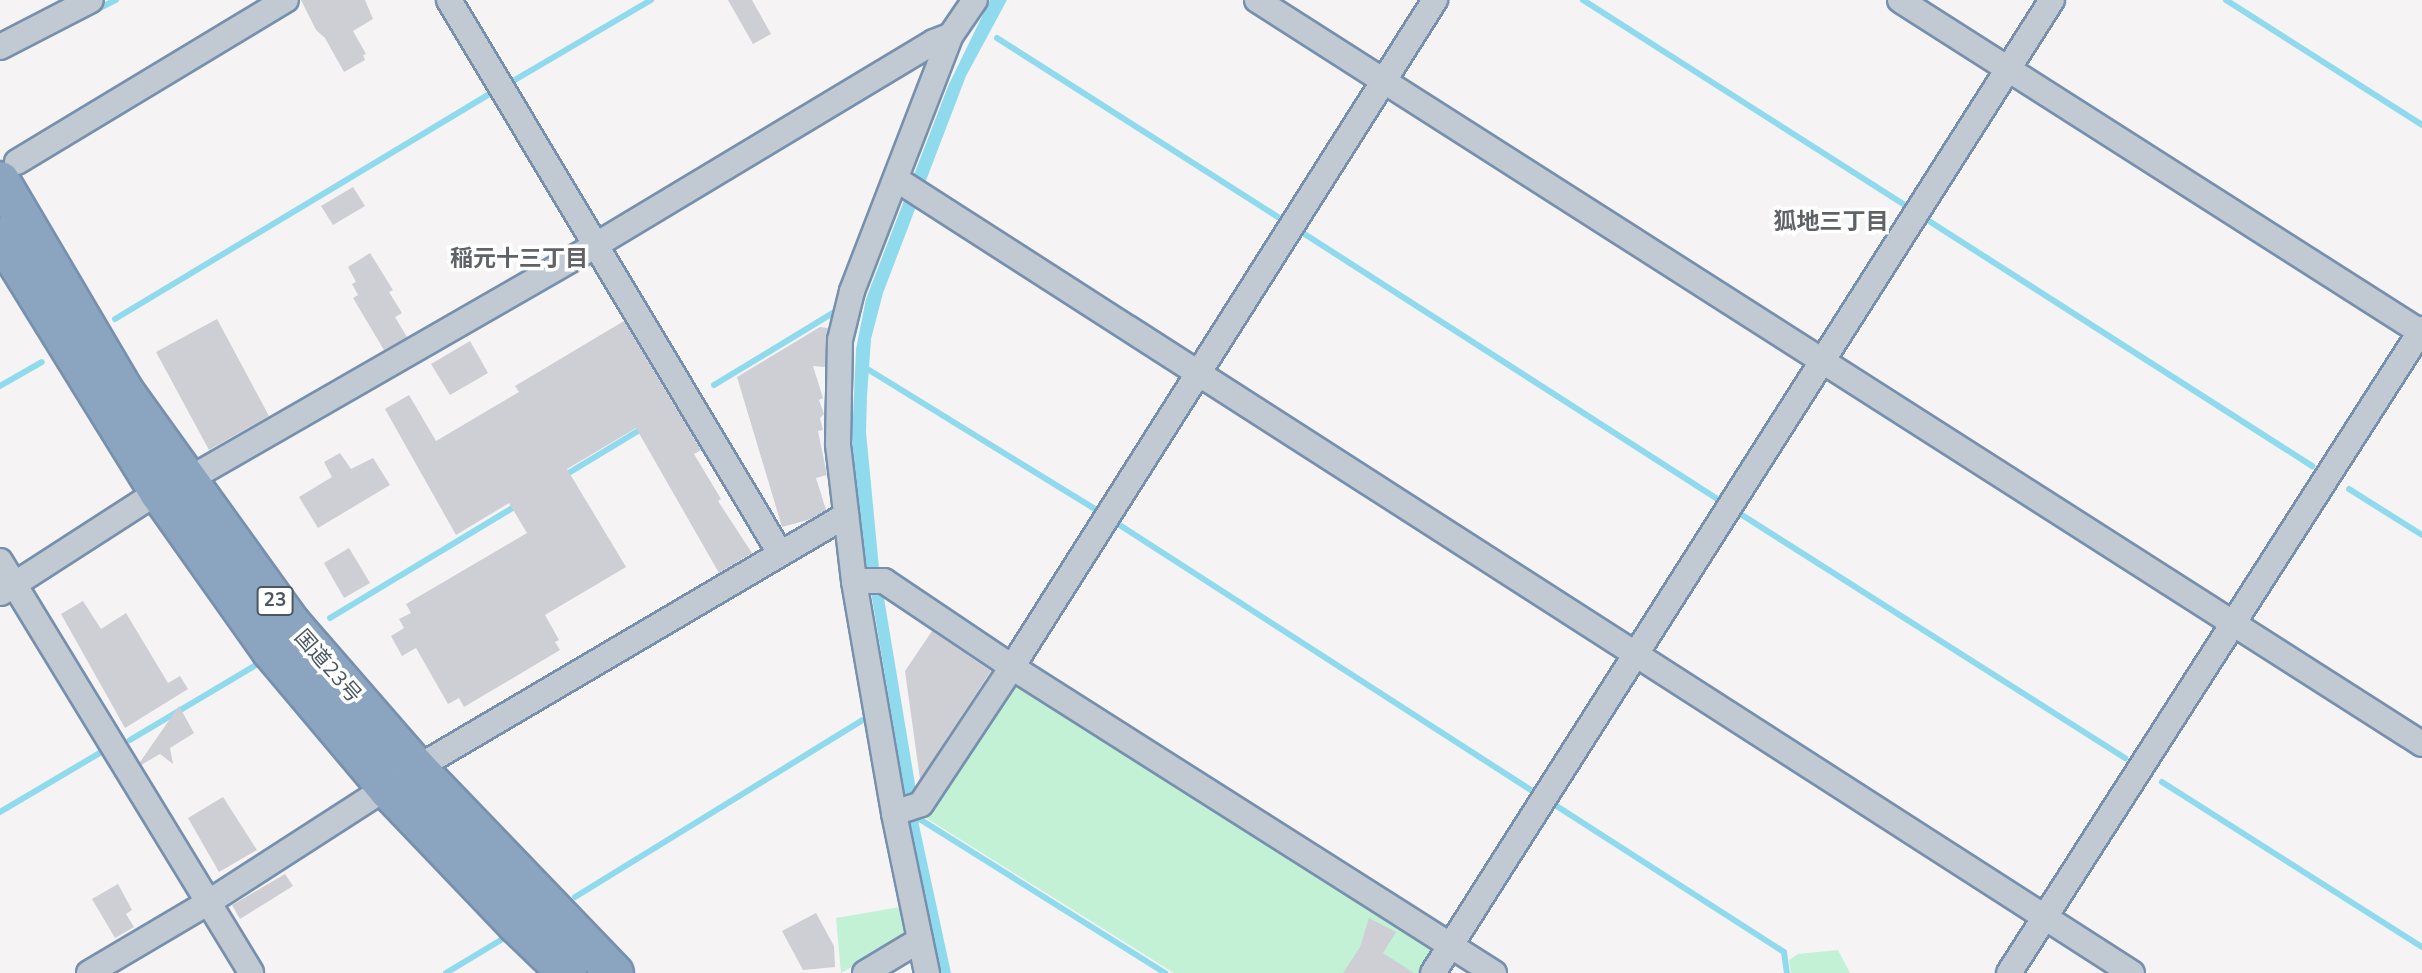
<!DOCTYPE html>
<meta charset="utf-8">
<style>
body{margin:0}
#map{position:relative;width:2422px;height:973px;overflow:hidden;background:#f5f3f3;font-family:"Nunito Sans","Noto Sans JP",sans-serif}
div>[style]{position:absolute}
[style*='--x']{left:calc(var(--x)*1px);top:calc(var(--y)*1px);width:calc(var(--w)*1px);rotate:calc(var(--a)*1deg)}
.green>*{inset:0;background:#c3f1d5}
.water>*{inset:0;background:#90daee}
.stream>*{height:6px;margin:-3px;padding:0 3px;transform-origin:3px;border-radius:3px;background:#90daee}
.building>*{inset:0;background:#cdcfd5}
.roads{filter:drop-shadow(2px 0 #7690ad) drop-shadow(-2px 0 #7690ad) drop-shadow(0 2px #7690ad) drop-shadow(0 -2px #7690ad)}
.minor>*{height:24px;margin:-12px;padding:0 12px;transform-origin:12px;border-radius:12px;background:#c1cad2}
.highway>*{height:37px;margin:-18.5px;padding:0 18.5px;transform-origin:18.5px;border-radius:18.5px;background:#8ba5c1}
span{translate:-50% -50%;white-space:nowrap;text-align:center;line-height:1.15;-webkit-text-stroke:7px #fff;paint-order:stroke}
.shield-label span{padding:2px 5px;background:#fff;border:2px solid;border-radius:5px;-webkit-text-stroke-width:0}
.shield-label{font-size:19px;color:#4a5661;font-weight:700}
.street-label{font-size:21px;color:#4a5661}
.neighbourhood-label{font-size:23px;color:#5f6368;font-weight:700}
</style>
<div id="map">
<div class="green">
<i style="clip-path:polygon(1023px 680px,1437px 951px,1422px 973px,1174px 973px,923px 816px,929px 812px,1014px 683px)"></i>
<i style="clip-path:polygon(906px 906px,911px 935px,841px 973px,836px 918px)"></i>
<i style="clip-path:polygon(1838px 950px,1850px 973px,1791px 973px,1789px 960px,1798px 954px)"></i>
</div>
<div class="water">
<i style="clip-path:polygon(990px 0,1007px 0,966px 76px,883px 293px,871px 339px,867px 396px,866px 432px,879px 568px,917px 796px,919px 825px,951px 973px,935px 973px,858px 515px,852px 439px,856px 349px,866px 299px,949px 84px)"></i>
</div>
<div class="stream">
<i style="--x:1583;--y:0;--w:383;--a:32.5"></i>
<i style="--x:2226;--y:0;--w:232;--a:32.5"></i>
<i style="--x:92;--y:12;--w:27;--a:-27"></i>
<i style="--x:997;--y:38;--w:333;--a:32.5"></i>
<i style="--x:513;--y:81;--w:160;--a:-30.4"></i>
<i style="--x:1929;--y:221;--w:455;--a:32.6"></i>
<i style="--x:1303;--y:233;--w:492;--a:32.7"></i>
<i style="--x:115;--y:319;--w:441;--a:-31"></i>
<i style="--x:869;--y:370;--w:265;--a:31.6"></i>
<i style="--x:714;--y:385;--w:143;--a:-31.2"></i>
<i style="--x:0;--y:386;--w:48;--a:-29.7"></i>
<i style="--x:562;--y:477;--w:95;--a:-31.2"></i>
<i style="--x:2349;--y:489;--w:86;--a:32.2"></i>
<i style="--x:1742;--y:515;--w:454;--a:32.4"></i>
<i style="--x:1118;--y:524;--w:493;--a:32.8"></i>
<i style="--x:330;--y:618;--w:218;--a:-31.1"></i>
<i style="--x:130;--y:740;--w:147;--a:-30.8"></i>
<i style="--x:2162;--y:782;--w:308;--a:32.4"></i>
<i style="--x:1555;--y:805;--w:272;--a:32.7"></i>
<i style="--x:1784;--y:952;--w:21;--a:82"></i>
<i style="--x:0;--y:812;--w:120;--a:-30.6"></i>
<i style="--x:918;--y:818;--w:292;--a:32.1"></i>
<i style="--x:575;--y:897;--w:338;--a:-31.6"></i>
<i style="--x:446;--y:973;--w:64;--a:-31"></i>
</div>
<div class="building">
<i style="clip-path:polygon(301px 0,365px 0,373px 19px,353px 31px,366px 54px,363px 55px,365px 60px,344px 72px,325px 38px,316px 30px)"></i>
<i style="clip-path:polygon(728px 0,752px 0,771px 34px,753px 44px)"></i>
<i style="clip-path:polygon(353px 187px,365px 206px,333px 225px,321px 206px)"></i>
<i style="clip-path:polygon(370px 253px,393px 290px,389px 292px,402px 313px,395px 317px,407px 337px,384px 350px,353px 298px,358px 295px,352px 284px,356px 282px,348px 267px)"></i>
<i style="clip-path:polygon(217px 319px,269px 416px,209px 450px,156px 352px)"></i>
<i style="clip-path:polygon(624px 321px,701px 450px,694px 454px,721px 499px,718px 501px,752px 553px,719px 573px,636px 428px,567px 469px,626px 567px,545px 615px,559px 640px,555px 642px,560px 650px,464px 707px,459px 698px,448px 704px,416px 648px,402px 656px,391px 636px,404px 628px,399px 619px,411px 613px,406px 604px,527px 533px,509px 503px,456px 535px,385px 409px,409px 395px,436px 441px,519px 392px,515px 386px)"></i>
<i style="clip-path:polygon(820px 327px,828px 328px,825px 367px,813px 366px,823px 398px,819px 400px,824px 414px,820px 418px,823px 430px,818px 431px,827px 475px,816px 478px,826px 510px,811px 519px,782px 527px,737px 377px)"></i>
<i style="clip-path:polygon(470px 341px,488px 373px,450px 395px,431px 364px)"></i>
<i style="clip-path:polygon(340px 453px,351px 469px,373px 458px,390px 485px,318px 528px,299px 497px,332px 477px,324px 462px)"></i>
<i style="clip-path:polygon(349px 548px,370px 583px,344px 598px,324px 563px)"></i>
<i style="clip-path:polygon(83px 601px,101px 629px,126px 613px,168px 683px,180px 676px,188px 689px,125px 728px,61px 614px)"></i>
<i style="clip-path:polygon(932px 631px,991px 671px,920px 779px,905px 671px)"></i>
<i style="clip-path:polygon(179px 706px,194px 733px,170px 748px,173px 764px,160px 754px,141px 765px,140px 762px)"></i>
<i style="clip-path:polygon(223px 797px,257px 850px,219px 872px,188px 818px)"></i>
<i style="clip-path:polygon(285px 874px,293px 886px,240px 919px,232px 905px)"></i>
<i style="clip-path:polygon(118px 884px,132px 910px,126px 914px,134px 927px,115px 938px,92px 899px)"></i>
<i style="clip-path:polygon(816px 913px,834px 946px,835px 967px,803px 970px,782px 931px)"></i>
<i style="clip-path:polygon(1369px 918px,1396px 932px,1383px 953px,1414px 973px,1343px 973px,1360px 947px)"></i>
</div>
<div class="roads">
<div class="minor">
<i style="--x:449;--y:0;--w:644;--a:59.1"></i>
<i style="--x:1257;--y:0;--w:1382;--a:32.56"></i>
<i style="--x:1900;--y:0;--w:619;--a:32.54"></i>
<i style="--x:0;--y:47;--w:102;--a:-27.3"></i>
<i style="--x:17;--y:162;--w:314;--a:-31.1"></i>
<i style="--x:896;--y:179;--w:1469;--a:32.72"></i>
<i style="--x:186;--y:481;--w:473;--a:-29.9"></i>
<i style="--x:596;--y:245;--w:394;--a:-31"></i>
<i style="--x:934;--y:42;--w:18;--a:-22"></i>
<i style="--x:0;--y:561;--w:482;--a:58.6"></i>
<i style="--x:854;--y:581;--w:30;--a:0"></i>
<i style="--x:884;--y:581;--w:154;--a:33.9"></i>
<i style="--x:1012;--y:667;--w:571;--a:32.41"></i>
<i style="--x:1;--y:593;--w:187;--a:-32.8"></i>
<i style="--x:894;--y:813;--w:28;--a:-18"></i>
<i style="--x:921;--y:804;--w:164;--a:-56.4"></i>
<i style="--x:1012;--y:667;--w:790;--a:-57.62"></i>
<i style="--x:89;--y:973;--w:139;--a:-30.6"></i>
<i style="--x:209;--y:902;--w:247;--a:-32.8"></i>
<i style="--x:417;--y:768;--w:498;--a:-30.5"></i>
<i style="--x:865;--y:973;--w:64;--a:-31"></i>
<i style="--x:927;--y:973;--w:163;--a:-101.7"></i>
<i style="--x:894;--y:813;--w:235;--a:-99.8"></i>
<i style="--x:854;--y:581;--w:138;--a:-96.7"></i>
<i style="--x:838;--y:444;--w:104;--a:-88.9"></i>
<i style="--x:840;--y:340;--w:50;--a:-76.2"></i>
<i style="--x:852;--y:291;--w:274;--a:-68.9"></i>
<i style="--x:951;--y:35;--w:42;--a:-55.6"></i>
<i style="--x:1433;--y:973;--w:1153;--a:-57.54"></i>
<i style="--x:2009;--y:973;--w:765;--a:-57.33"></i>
</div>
<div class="highway">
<i style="--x:0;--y:180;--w:246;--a:59.5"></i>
<i style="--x:125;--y:392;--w:286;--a:54.3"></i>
<i style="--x:292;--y:624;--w:191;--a:49"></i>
<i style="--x:417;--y:768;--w:284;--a:46.1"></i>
<i style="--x:0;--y:236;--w:301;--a:58.3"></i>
<i style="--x:158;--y:492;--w:194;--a:54.7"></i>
<i style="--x:270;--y:650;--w:183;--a:49.9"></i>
<i style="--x:388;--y:790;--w:185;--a:46.3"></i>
<i style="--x:516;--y:924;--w:71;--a:43.9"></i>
</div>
</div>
<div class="shield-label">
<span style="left:275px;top:601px">23</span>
</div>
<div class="street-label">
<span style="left:328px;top:666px;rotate:49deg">国道23号</span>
</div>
<div class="neighbourhood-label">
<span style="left:1831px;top:222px">狐地三丁目</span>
<span style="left:519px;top:259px">稲元十三丁目</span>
</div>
</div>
